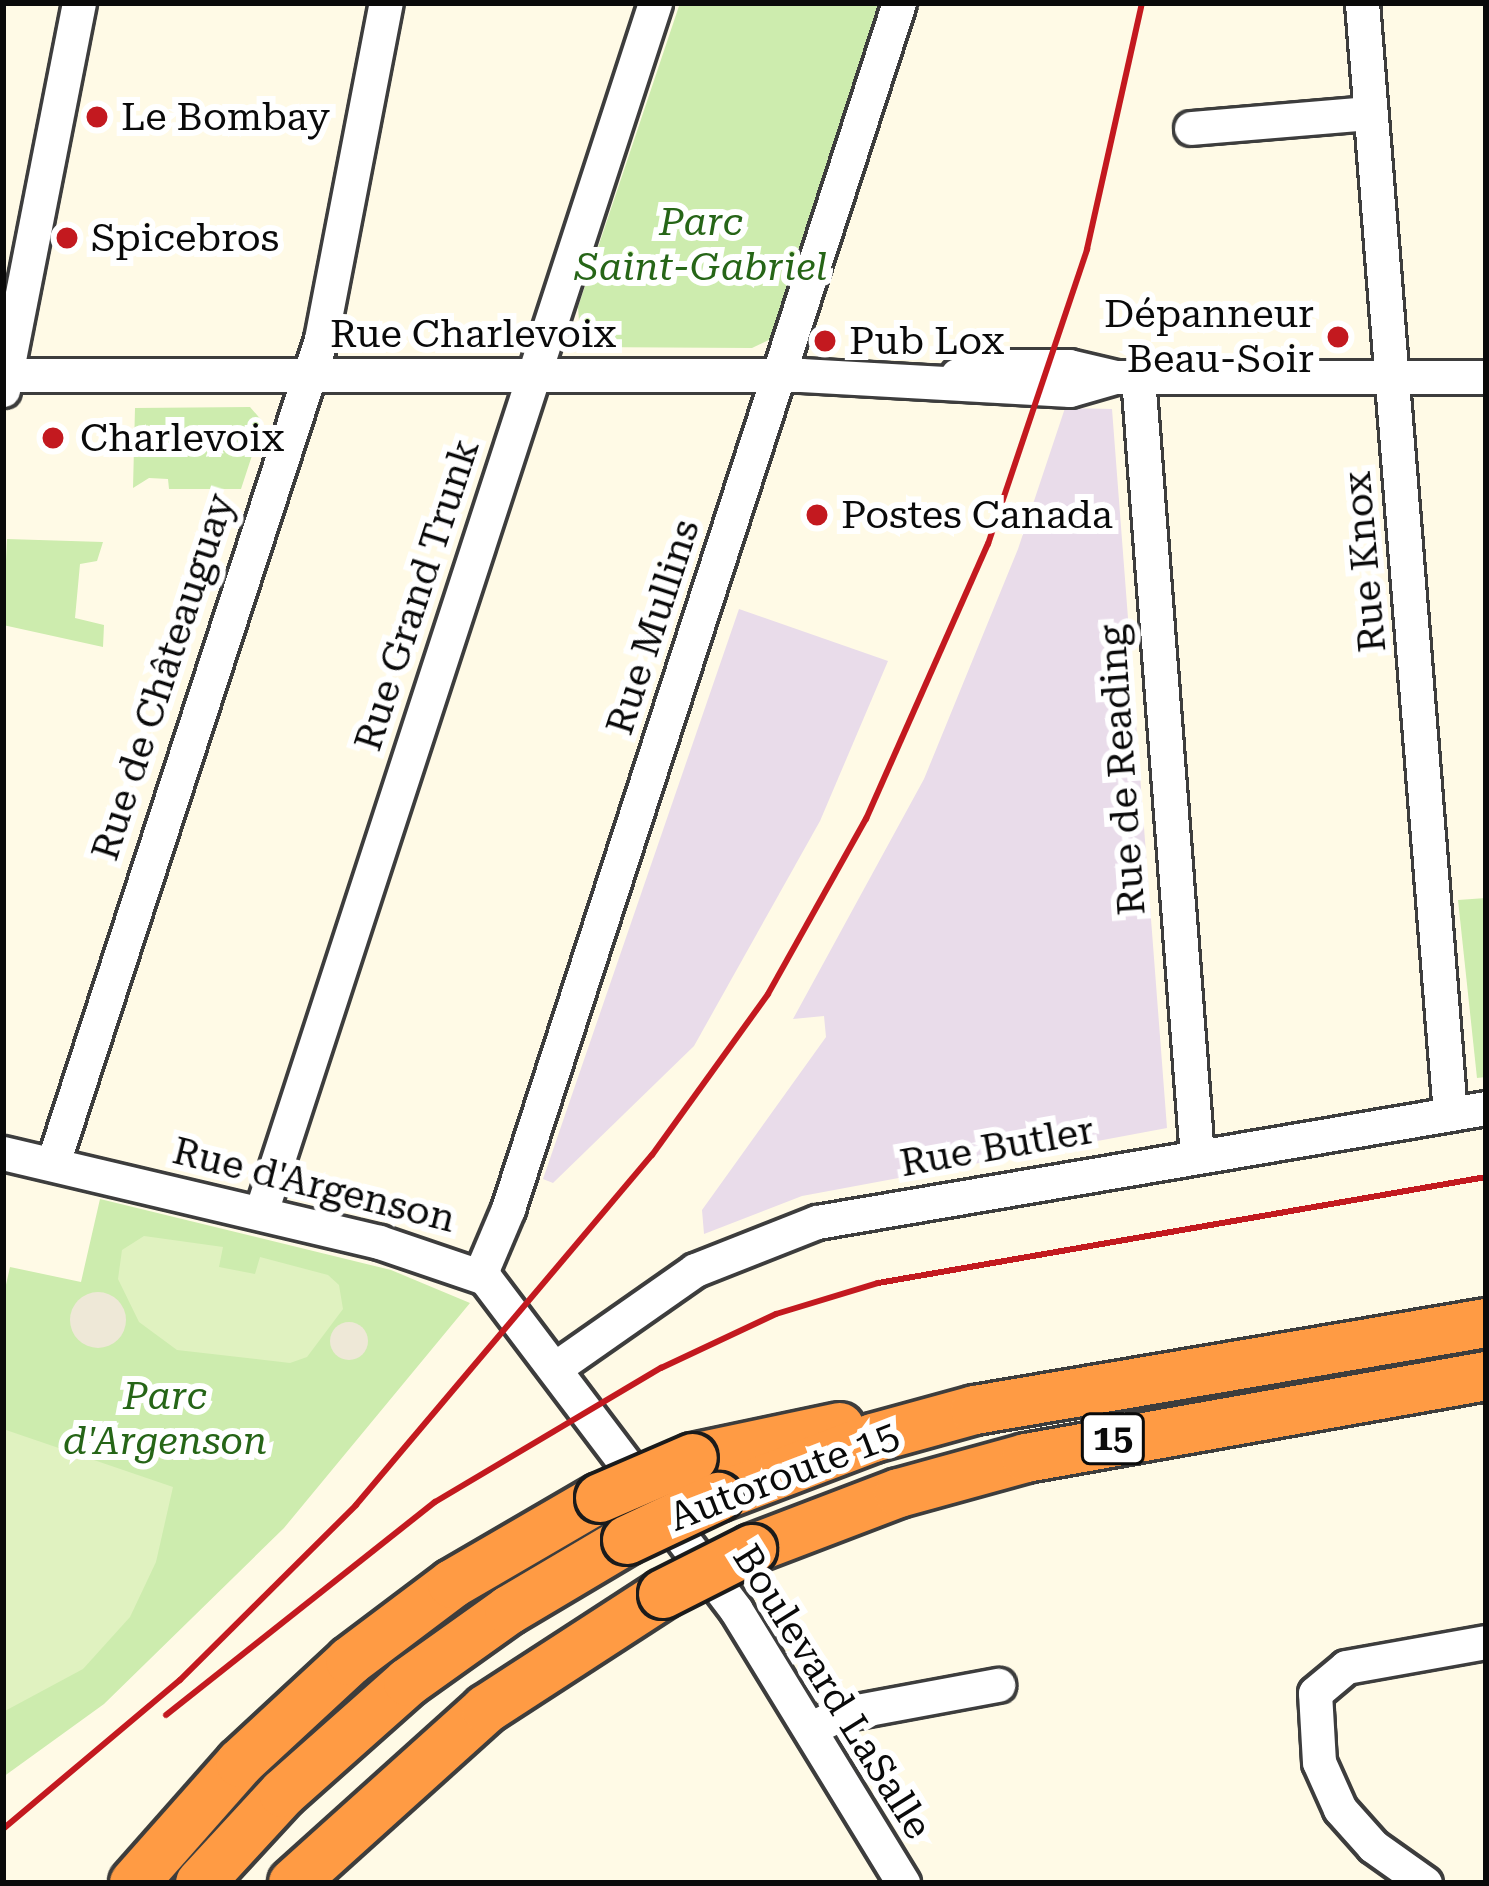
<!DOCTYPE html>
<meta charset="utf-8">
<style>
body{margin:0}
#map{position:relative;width:1489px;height:1886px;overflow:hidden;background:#fffae6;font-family:"Roboto Serif",serif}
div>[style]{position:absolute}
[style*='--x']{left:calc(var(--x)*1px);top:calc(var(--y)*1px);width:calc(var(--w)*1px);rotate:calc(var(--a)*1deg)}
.industrial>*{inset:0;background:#e9dcea}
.green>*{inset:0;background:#cdecae}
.pitch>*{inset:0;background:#e0f2c0}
.plaza>*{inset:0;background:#eee8d7}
.round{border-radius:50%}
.roads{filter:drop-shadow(3px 0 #3d3d3d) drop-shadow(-3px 0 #3d3d3d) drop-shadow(0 3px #3d3d3d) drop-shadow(0 -3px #3d3d3d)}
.minor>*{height:33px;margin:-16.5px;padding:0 16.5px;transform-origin:16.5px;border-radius:16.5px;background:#fff}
.highway>*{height:48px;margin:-24px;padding:0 24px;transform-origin:24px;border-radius:24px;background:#ff9b44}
.rail>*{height:6px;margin:-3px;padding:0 3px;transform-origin:3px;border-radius:3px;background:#c3191f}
.bridges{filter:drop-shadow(3px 0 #1b1b1b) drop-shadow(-3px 0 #1b1b1b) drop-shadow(0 3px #1b1b1b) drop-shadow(0 -3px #1b1b1b)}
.highway-bridge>*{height:48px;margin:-24px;padding:0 24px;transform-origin:24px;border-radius:24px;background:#ff9b44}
.dots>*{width:33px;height:33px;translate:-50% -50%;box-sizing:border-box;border:6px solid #fff;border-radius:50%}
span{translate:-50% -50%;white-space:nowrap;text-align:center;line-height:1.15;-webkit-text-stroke:12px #fff;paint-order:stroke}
.shield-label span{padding:3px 9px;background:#fff;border:3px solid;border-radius:9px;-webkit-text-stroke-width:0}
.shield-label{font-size:36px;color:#0a0a0a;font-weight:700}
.poi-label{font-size:39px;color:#0a0a0a}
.left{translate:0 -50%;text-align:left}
.right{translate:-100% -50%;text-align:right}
.park-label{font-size:39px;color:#266517;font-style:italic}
.street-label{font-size:39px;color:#0a0a0a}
.frame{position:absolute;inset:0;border:6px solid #0a0a0a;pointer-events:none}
</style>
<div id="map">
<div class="industrial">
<i style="clip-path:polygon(1065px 408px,1112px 409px,1167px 1128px,802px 1196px,704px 1234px,702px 1210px,826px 1037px,824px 1016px,793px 1019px,924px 779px,1018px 549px)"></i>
<i style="clip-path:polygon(739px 609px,888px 661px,820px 821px,694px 1046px,553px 1183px,543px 1179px)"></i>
</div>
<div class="green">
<i style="clip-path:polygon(680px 3px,881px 3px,775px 337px,752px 348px,581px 347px,578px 307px)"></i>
<i style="clip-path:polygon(250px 407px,263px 422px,241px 489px,169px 489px,168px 479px,149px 478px,133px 488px,135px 408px)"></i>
<i style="clip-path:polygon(7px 539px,103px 542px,97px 561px,80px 564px,75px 618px,104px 625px,103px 647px,3px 625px)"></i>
<i style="clip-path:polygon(1486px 898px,1486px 1077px,1477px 1078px,1458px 900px)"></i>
<i style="clip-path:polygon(100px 1199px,391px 1270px,470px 1303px,284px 1528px,104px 1704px,3px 1777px,3px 1298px,10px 1267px,81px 1282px)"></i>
</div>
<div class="pitch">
<i style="clip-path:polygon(144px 1236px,223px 1247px,219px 1267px,255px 1274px,260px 1257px,328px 1275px,339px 1285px,343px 1309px,307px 1357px,290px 1363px,177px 1350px,139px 1322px,118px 1279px,122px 1250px)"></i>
<i style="clip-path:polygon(3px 1429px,173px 1487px,156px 1562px,130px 1617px,83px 1669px,3px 1712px)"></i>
</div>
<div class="plaza">
<i class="round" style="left:70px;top:1292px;width:56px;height:56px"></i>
<i class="round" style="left:330px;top:1322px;width:38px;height:38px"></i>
<i class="round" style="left:152px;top:1429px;width:26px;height:26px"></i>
</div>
<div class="roads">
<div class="minor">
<i style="--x:1362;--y:3;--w:1114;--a:85.47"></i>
<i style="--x:1191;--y:128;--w:180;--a:-4.8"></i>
<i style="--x:3;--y:375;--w:798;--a:0"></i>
<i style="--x:801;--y:375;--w:269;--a:3.2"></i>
<i style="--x:1070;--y:390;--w:47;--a:-16.1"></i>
<i style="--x:957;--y:375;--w:41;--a:-12.7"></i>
<i style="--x:997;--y:366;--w:72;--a:0"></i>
<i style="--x:1069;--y:366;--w:47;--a:13.4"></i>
<i style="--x:1115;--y:377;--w:371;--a:0"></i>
<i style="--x:1138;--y:377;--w:781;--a:85.67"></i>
<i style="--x:3;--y:390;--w:394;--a:-78.9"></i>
<i style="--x:3;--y:1153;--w:386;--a:13.3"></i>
<i style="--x:379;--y:1242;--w:112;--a:18.8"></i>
<i style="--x:485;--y:1278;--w:416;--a:52.9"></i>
<i style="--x:736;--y:1610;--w:320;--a:58.5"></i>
<i style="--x:53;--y:1163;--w:866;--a:-71.98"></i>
<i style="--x:321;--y:339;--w:342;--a:-79.1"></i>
<i style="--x:261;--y:1212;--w:1272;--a:-71.95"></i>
<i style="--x:480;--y:1275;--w:72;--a:-67"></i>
<i style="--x:508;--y:1209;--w:1268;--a:-72.04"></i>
<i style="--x:558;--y:1366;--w:167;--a:-35"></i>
<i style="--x:695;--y:1270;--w:131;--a:-21.5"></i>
<i style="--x:817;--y:1222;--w:679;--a:-9.67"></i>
<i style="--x:811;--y:1728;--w:33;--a:-25"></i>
<i style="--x:841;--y:1714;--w:160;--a:-10.5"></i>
<i style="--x:1425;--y:1883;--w:64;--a:-144.6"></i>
<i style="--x:1373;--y:1846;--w:50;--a:-131.7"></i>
<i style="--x:1340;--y:1809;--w:51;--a:-114.1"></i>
<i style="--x:1319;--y:1762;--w:69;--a:-93.3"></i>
<i style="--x:1315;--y:1693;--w:40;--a:-40"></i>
<i style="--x:1346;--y:1667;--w:142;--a:-10.1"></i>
</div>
<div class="highway">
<i style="--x:693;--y:1458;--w:150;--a:-11.9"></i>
<i style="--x:718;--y:1497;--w:166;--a:-20.8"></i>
<i style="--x:873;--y:1438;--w:106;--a:-15.4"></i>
<i style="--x:975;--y:1410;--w:518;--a:-9.66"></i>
<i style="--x:752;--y:1549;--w:157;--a:-20.9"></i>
<i style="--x:899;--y:1493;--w:132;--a:-15.4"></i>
<i style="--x:1026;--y:1458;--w:467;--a:-10.1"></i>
<i style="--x:134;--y:1883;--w:160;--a:-48.5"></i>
<i style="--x:240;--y:1763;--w:150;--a:-42.8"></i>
<i style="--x:350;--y:1661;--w:128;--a:-37"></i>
<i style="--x:452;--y:1584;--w:171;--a:-30.2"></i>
<i style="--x:200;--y:1883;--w:122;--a:-47.3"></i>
<i style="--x:283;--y:1793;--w:167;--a:-41.6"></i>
<i style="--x:408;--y:1682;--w:124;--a:-35.5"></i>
<i style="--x:509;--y:1610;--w:137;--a:-30.7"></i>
<i style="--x:293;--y:1883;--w:260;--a:-42"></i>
<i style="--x:486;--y:1709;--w:211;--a:-33"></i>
</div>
</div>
<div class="rail">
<i style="--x:166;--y:1715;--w:343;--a:-38.4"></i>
<i style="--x:435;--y:1502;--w:263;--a:-30.7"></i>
<i style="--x:661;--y:1368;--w:127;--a:-25.2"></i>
<i style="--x:776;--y:1314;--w:107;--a:-16.9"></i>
<i style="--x:878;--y:1283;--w:617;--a:-9.89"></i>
<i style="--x:3;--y:1829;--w:231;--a:-40.1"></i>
<i style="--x:180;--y:1680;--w:248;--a:-44.8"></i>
<i style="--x:356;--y:1505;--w:458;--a:-49.8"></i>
<i style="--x:652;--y:1155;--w:198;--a:-54.2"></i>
<i style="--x:768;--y:994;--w:201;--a:-60.8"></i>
<i style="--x:866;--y:819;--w:301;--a:-66.1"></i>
<i style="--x:988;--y:544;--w:311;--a:-71.4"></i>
<i style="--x:1087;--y:249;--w:252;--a:-77.4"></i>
</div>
<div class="bridges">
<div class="highway-bridge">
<i style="--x:600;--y:1498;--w:101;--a:-23.3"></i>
<i style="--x:627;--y:1540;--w:101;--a:-25.3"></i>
<i style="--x:663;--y:1594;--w:100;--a:-26.8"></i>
</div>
</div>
<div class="dots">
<i style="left:97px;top:117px;background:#c3191f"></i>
<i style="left:67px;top:238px;background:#c3191f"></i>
<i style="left:1338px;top:337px;background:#c3191f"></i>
<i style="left:825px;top:341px;background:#c3191f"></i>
<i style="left:53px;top:438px;background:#c3191f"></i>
<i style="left:817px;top:515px;background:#c3191f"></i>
</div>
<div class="shield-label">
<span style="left:1113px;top:1439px">15</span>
</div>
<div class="poi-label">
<span class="left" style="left:121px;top:117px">Le Bombay</span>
<span class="left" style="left:91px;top:238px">Spicebros</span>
<span class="right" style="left:1314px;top:337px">Dépanneur<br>Beau-Soir</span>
<span class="left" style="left:849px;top:341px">Pub Lox</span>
<span class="left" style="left:80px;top:438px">Charlevoix</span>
<span class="left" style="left:841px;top:515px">Postes Canada</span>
</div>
<div class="park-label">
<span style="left:701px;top:245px">Parc<br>Saint-Gabriel</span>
<span style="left:165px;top:1419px">Parc<br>d'Argenson</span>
</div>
<div class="street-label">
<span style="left:473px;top:334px">Rue Charlevoix</span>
<span style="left:1365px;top:562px;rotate:-95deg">Rue Knox</span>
<span style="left:417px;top:595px;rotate:-72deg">Rue Grand Trunk</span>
<span style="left:653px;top:627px;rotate:-72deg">Rue Mullins</span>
<span style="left:163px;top:677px;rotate:-72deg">Rue de Châteauguay</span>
<span style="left:1122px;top:770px;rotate:-94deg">Rue de Reading</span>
<span style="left:997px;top:1147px;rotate:-10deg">Rue Butler</span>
<span style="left:314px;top:1185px;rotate:14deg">Rue d'Argenson</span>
<span style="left:784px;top:1476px;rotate:-21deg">Autoroute 15</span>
<span style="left:832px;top:1692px;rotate:58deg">Boulevard LaSalle</span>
</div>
<div class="frame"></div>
</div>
